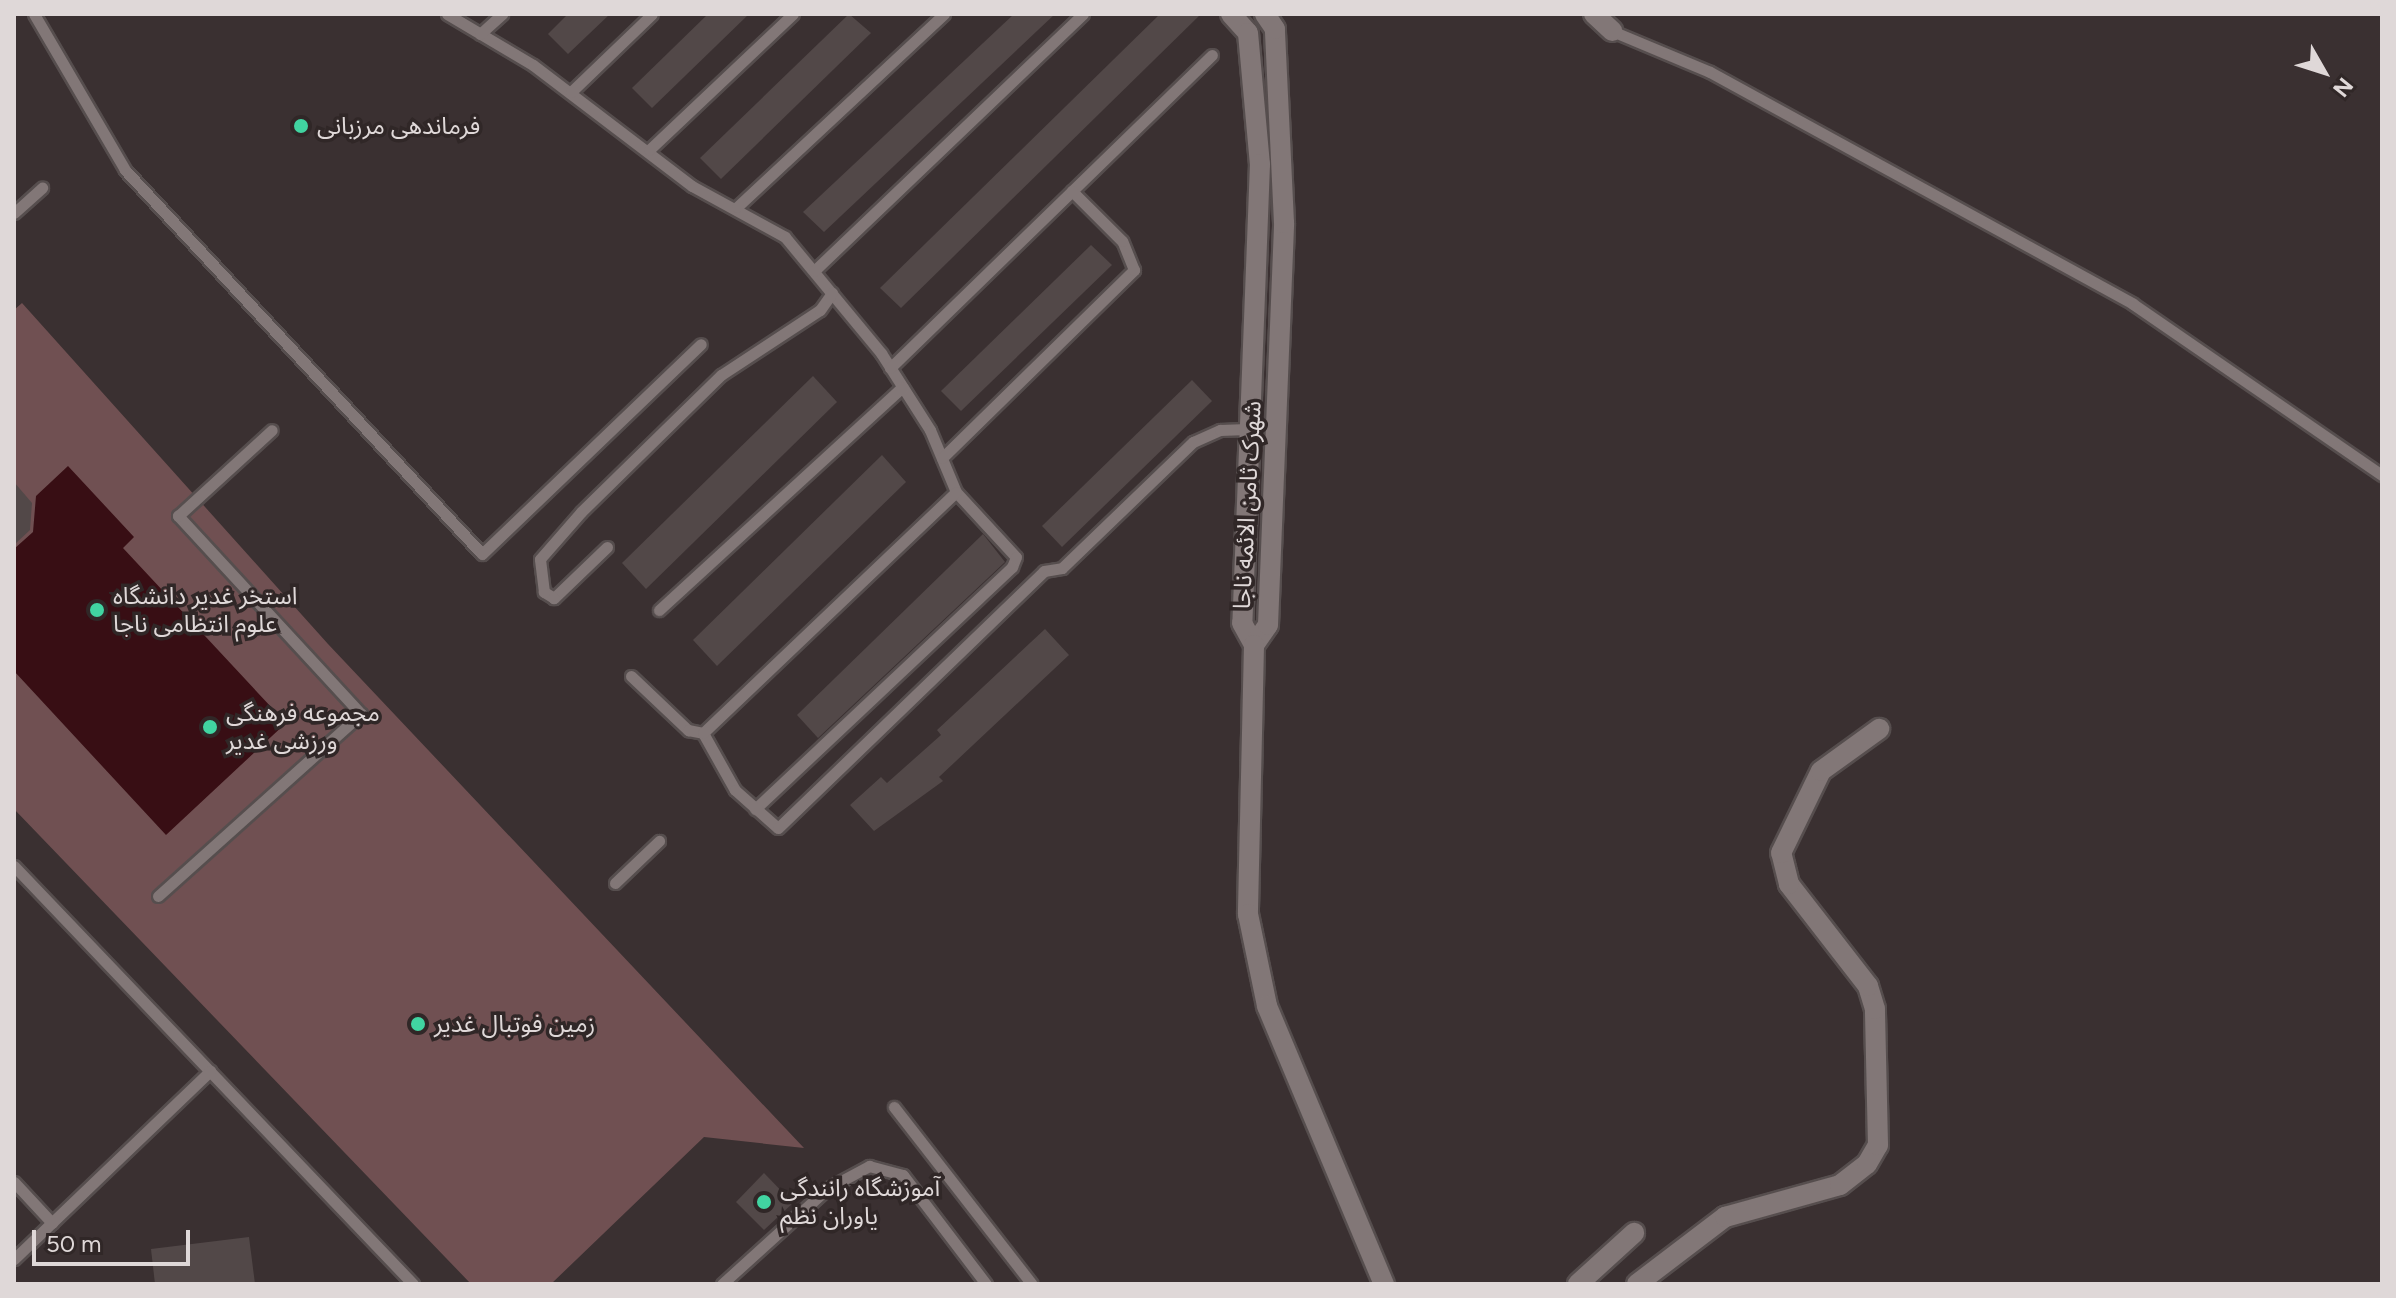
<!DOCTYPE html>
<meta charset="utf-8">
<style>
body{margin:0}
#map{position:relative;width:2396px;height:1298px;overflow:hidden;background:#3a3031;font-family:Figtree,"Noto Sans Arabic",sans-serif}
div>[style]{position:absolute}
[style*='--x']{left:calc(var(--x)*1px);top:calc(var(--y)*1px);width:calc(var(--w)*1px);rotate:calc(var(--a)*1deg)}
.green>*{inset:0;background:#705052}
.water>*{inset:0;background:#380e14}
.building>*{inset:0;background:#524848}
.roads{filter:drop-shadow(2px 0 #564e4e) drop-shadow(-2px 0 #564e4e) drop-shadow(0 2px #564e4e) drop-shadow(0 -2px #564e4e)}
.service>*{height:11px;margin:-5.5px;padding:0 5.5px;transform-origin:5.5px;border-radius:5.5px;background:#827777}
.minor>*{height:20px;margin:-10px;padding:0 10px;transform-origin:10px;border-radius:10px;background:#827777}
.dots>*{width:22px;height:22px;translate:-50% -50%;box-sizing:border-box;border:4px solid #302727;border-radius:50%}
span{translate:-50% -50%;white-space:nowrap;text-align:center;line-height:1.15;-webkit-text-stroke:7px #302727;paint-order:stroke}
.poi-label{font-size:24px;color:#dfd8d8}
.left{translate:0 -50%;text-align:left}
.street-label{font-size:24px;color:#dfd8d8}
.frame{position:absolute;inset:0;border:16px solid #dfd8d8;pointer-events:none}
.north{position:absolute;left:2284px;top:32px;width:80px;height:80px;-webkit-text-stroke:6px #302727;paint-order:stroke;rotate:129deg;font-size:22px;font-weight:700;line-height:32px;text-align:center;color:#dfd8d8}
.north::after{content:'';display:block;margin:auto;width:28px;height:36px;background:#dfd8d8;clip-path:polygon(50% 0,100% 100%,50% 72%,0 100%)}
.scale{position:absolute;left:32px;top:1230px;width:158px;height:36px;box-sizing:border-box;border:4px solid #dfd8d8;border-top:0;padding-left:10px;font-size:24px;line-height:28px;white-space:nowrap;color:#dfd8d8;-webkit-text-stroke:6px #302727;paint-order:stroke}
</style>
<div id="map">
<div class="green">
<i style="clip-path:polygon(22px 303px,328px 644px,804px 1148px,704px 1137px,551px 1284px,471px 1284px,14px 809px,14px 310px)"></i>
</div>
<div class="water">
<i style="clip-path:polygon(68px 466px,134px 537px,123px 548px,286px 723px,166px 835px,14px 671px,14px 549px,33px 532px,36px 496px)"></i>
</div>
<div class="building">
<i style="clip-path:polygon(568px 14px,610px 14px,568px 54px,548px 34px)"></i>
<i style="clip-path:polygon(708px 14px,749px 14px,652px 108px,632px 88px)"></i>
<i style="clip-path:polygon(849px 14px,871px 33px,721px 179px,700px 158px)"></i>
<i style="clip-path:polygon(1014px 14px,1055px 14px,824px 232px,803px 212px)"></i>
<i style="clip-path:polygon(1160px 14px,1201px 14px,901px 308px,880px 288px)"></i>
<i style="clip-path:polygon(1091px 245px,1112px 265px,961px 411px,941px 391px)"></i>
<i style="clip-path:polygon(813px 376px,837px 402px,646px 589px,622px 563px)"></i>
<i style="clip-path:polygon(1192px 380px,1212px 401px,1062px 547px,1042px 526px)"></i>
<i style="clip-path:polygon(882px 455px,906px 482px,717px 666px,693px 640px)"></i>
<i style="clip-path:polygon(14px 482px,32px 503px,30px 530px,14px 545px)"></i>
<i style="clip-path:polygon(983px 534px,1005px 562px,818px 738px,797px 715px)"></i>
<i style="clip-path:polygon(1045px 629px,1069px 655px,939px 777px,943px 781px,874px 831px,850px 805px,881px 777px,887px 783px,941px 735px,937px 730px)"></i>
<i style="clip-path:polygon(764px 1173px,793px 1203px,764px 1230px,736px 1202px)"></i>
<i style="clip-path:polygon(249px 1237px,255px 1284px,155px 1284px,151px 1249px)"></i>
</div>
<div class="roads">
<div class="service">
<i style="--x:34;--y:14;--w:181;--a:59.7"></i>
<i style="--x:125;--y:170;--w:524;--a:47.09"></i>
<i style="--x:482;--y:554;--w:303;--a:-43.8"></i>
<i style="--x:447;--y:14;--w:100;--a:30.7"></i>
<i style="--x:533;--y:65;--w:200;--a:37.3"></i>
<i style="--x:692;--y:186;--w:106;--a:28.7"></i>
<i style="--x:785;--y:237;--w:151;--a:50.4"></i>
<i style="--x:881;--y:353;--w:91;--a:57.5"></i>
<i style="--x:930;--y:430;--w:67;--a:67.2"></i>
<i style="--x:956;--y:492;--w:88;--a:47.3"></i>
<i style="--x:1016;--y:557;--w:11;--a:112"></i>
<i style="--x:1012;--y:567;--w:353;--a:136.7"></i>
<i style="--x:1612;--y:31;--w:106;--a:22.7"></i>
<i style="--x:1710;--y:72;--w:482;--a:28.7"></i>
<i style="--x:2133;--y:304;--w:302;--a:34.5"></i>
<i style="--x:480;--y:34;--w:30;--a:-42"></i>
<i style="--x:571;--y:92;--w:112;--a:-43.9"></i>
<i style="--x:649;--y:150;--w:198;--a:-43.4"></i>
<i style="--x:737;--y:207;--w:283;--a:-43"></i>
<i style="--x:14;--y:213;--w:38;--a:-42"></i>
<i style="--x:814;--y:271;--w:372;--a:-43.7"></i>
<i style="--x:890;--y:368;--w:449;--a:-44.2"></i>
<i style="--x:942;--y:458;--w:269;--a:-44.4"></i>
<i style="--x:1134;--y:270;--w:31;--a:-112"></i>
<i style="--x:1122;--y:241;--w:71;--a:-135"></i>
<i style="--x:607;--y:547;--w:74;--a:136.1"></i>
<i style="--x:554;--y:598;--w:12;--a:-149"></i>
<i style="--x:544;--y:592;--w:33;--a:-97"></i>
<i style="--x:540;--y:559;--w:62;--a:-48.9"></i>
<i style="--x:581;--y:512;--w:196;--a:-44.4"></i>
<i style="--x:721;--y:375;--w:118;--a:-33.3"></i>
<i style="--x:820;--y:310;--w:21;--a:-55"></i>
<i style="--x:659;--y:610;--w:330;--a:-42.5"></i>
<i style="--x:631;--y:676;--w:79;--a:43.5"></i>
<i style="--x:688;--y:730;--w:15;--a:11"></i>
<i style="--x:703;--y:733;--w:65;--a:60.7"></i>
<i style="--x:735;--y:790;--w:57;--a:41.5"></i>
<i style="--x:778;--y:828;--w:370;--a:-44"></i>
<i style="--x:1044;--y:571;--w:18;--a:-9"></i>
<i style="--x:1062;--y:568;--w:182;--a:-43.9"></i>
<i style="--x:1193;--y:442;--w:30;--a:-24"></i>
<i style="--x:1220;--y:430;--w:27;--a:-2"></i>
<i style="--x:703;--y:733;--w:349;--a:-43.6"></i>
<i style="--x:14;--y:866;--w:578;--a:46.33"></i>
<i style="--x:615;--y:883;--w:61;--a:-43.7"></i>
<i style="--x:158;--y:896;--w:273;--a:-41.9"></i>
<i style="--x:361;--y:714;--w:270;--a:-132.7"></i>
<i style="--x:178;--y:516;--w:127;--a:-42.5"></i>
<i style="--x:894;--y:1107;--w:224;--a:52.1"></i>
<i style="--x:14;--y:1182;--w:56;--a:47.2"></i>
<i style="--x:14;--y:1259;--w:272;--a:-43.8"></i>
<i style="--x:722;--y:1284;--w:143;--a:-42.2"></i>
<i style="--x:828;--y:1188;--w:47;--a:-28.2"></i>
<i style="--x:869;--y:1166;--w:35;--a:15"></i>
<i style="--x:903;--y:1175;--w:137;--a:52.7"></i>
</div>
<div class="minor">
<i style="--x:1231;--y:14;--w:25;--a:48"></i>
<i style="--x:1248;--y:33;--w:132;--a:84.8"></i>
<i style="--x:1260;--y:164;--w:459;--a:92.2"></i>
<i style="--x:1242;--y:623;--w:25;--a:61"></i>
<i style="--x:1254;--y:645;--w:24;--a:-55"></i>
<i style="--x:1268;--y:625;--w:402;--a:-87.7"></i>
<i style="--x:1284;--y:223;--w:194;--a:-92.7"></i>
<i style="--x:1275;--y:29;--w:18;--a:-124"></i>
<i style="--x:1594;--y:14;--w:25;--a:43"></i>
<i style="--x:1254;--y:645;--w:269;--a:91.3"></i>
<i style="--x:1248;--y:914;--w:94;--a:78.3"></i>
<i style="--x:1267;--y:1006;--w:302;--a:67.2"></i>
<i style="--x:1578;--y:1284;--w:76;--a:-42.3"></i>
<i style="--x:1637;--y:1284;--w:111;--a:-37.3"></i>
<i style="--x:1725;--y:1217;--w:119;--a:-15.5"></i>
<i style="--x:1840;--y:1185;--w:34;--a:-38"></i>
<i style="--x:1867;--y:1164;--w:22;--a:-60"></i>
<i style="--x:1878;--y:1145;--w:136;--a:-91.3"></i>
<i style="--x:1875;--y:1009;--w:24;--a:-107"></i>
<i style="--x:1868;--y:986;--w:129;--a:-127.8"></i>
<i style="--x:1789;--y:884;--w:32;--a:-104"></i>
<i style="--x:1781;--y:853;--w:91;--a:-64"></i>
<i style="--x:1821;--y:771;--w:72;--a:-35.9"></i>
</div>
</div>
<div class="dots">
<i style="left:301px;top:126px;background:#41d4a1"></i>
<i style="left:97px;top:610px;background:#41d4a1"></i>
<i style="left:210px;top:727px;background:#41d4a1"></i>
<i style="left:418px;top:1024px;background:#41d4a1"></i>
<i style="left:764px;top:1202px;background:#41d4a1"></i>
</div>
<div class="poi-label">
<span class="left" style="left:317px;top:126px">فرماندهی مرزبانی</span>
<span class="left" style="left:113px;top:610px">استخر غدیر دانشگاه<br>علوم انتظامی ناجا</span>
<span class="left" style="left:226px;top:727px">مجموعه فرهنگی<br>ورزشی غدیر</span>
<span class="left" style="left:434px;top:1024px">زمین فوتبال غدیر</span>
<span class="left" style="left:780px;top:1202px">آموزشگاه رانندگی<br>یاوران نظم</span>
</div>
<div class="street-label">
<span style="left:1247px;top:505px;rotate:-87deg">شهرک ثامن الائمه ناجا</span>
</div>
<div class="frame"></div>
<div class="north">N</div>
<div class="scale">50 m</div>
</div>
